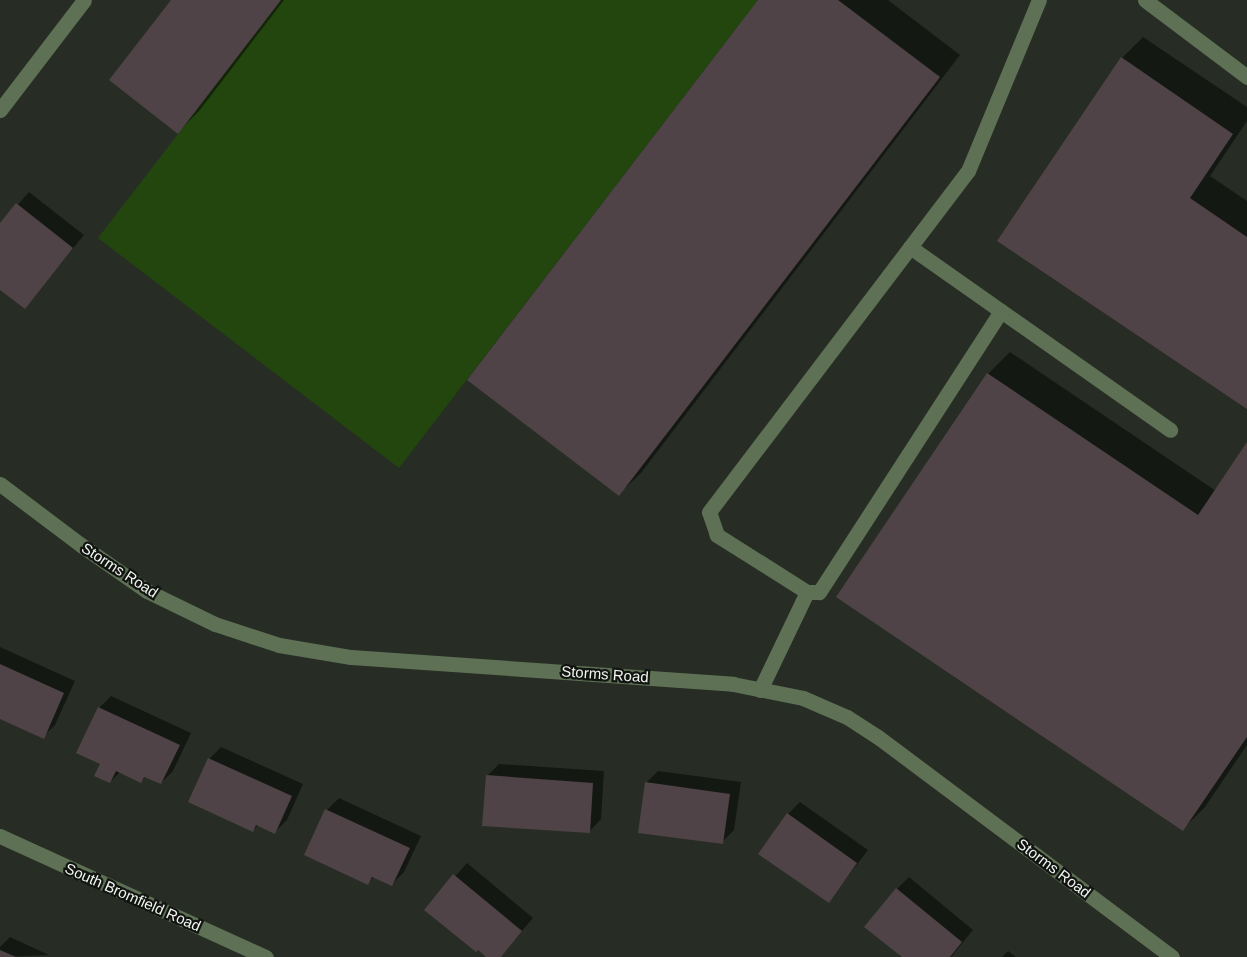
<!DOCTYPE html>
<style>
body{margin:0}
#map{position:relative;width:1247px;height:957px;overflow:hidden;background:#272d24;font-family:Helvetica,sans-serif}
div>[style]{position:absolute}
[style*='--x']{left:calc(var(--x)*1px);top:calc(var(--y)*1px);width:calc(var(--w)*1px);rotate:calc(var(--a)*1deg)}
.green>*{inset:0;background:#23460e}
.shadow>*{inset:0;background:#0007}
.building>*{inset:0;background:#4f4347}
.service>*{height:15px;margin:-7.5px;padding:0 7.5px;transform-origin:7.5px;border-radius:7.5px;background:#5e7155}
.minor>*{height:15px;margin:-7.5px;padding:0 7.5px;transform-origin:7.5px;border-radius:7.5px;background:#5e7155}
span{translate:-50% -50%;white-space:nowrap;text-align:center;line-height:1.15;-webkit-text-stroke:4.5px #111410;paint-order:stroke}
.street-label{font-size:15px;color:#f2f6f0}
</style>
<div id="map">
<div class="green">
<i style="clip-path:polygon(281px 0,758px 0,399px 468px,98px 238px)"></i>
</div>
<div class="shadow">
<i style="clip-path:polygon(173px 0,284px 0,200px 110px,178px 132px)"></i>
<i style="clip-path:polygon(760px 0,888px 0,960px 55px,641px 473px,619px 494px)"></i>
<i style="clip-path:polygon(1143px 37px,1247px 107px,1247px 121px,1210px 176px,1247px 201px,1247px 408px,1122px 58px)"></i>
<i style="clip-path:polygon(29px 192px,84px 235px,25px 307px,0 288px,0 225px)"></i>
<i style="clip-path:polygon(1010px 352px,1216px 491px,1247px 445px,1247px 745px,1205px 807px,1183px 829px,838px 596px,988px 374px)"></i>
<i style="clip-path:polygon(0 647px,75px 681px,55px 725px,43px 737px,0 718px)"></i>
<i style="clip-path:polygon(111px 696px,191px 733px,173px 771px,161px 783px,146px 776px,141px 781px,120px 772px,110px 782px,102px 763px,99px 708px)"></i>
<i style="clip-path:polygon(221px 747px,303px 784px,287px 820px,275px 832px,258px 825px,253px 830px,209px 759px)"></i>
<i style="clip-path:polygon(499px 764px,604px 771px,601px 819px,589px 832px,487px 776px)"></i>
<i style="clip-path:polygon(658px 771px,741px 782px,734px 830px,722px 842px,646px 783px)"></i>
<i style="clip-path:polygon(339px 798px,421px 836px,404px 872px,392px 884px,375px 876px,368px 883px,327px 810px)"></i>
<i style="clip-path:polygon(800px 802px,868px 850px,829px 901px,760px 853px,788px 814px)"></i>
<i style="clip-path:polygon(467px 863px,533px 918px,500px 957px,487px 957px,426px 910px)"></i>
<i style="clip-path:polygon(909px 877px,973px 930px,951px 957px,904px 957px,897px 889px)"></i>
<i style="clip-path:polygon(10px 937px,49px 955px,0 957px,0 947px)"></i>
<i style="clip-path:polygon(1008px 951px,1016px 957px,1002px 957px)"></i>
</div>
<div class="building">
<i style="clip-path:polygon(171px 0,281px 0,178px 134px,109px 80px)"></i>
<i style="clip-path:polygon(758px 0,838px 0,940px 77px,619px 496px,467px 380px)"></i>
<i style="clip-path:polygon(1121px 57px,1233px 134px,1190px 198px,1247px 237px,1247px 409px,997px 241px)"></i>
<i style="clip-path:polygon(16px 203px,73px 248px,25px 309px,0 290px,0 223px)"></i>
<i style="clip-path:polygon(987px 373px,1198px 515px,1247px 442px,1247px 737px,1183px 831px,836px 597px)"></i>
<i style="clip-path:polygon(0 664px,64px 693px,44px 739px,0 719px)"></i>
<i style="clip-path:polygon(98px 707px,180px 745px,161px 784px,144px 777px,141px 783px,116px 771px,110px 783px,94px 776px,100px 764px,76px 753px)"></i>
<i style="clip-path:polygon(208px 758px,292px 796px,275px 834px,256px 825px,253px 832px,188px 802px)"></i>
<i style="clip-path:polygon(486px 775px,593px 783px,590px 833px,482px 826px)"></i>
<i style="clip-path:polygon(645px 782px,730px 794px,723px 844px,638px 833px)"></i>
<i style="clip-path:polygon(325px 809px,410px 848px,392px 886px,372px 877px,368px 885px,304px 855px)"></i>
<i style="clip-path:polygon(787px 813px,857px 863px,829px 903px,758px 854px)"></i>
<i style="clip-path:polygon(453px 874px,522px 931px,501px 957px,486px 957px,478px 950px,476px 952px,424px 910px)"></i>
<i style="clip-path:polygon(896px 888px,962px 942px,950px 957px,902px 957px,864px 927px)"></i>
<i style="clip-path:polygon(0 950px,16px 957px,0 957px)"></i>
</div>
<div class="service">
<i style="--x:1145;--y:0;--w:128;--a:37"></i>
<i style="--x:910;--y:247;--w:318;--a:35.1"></i>
<i style="--x:1001;--y:311;--w:335;--a:122.9"></i>
<i style="--x:819;--y:592;--w:12;--a:180"></i>
<i style="--x:807;--y:592;--w:107;--a:-147.7"></i>
<i style="--x:717;--y:535;--w:24;--a:-109"></i>
<i style="--x:709;--y:512;--w:428;--a:-52.8"></i>
<i style="--x:968;--y:171;--w:185;--a:-67.5"></i>
<i style="--x:760;--y:690;--w:109;--a:-64.4"></i>
</div>
<div class="minor">
<i style="--x:0;--y:110;--w:138;--a:-52.6"></i>
<i style="--x:0;--y:484;--w:101;--a:37"></i>
<i style="--x:81;--y:545;--w:80;--a:34.9"></i>
<i style="--x:147;--y:591;--w:76;--a:25.9"></i>
<i style="--x:215;--y:624;--w:67;--a:18.2"></i>
<i style="--x:279;--y:645;--w:73;--a:9.5"></i>
<i style="--x:351;--y:657;--w:383;--a:4"></i>
<i style="--x:733;--y:684;--w:71;--a:11.3"></i>
<i style="--x:803;--y:698;--w:48;--a:23.4"></i>
<i style="--x:847;--y:717;--w:37;--a:33"></i>
<i style="--x:878;--y:737;--w:367;--a:36.8"></i>
<i style="--x:0;--y:836;--w:292;--a:24.5"></i>
</div>
<div class="street-label">
<span style="left:120px;top:570px;rotate:33deg">Storms Road</span>
<span style="left:605px;top:674px;rotate:4deg">Storms Road</span>
<span style="left:1054px;top:868px;rotate:37deg">Storms Road</span>
<span style="left:133px;top:897px;rotate:24deg">South Bromfield Road</span>
</div>
</div>
